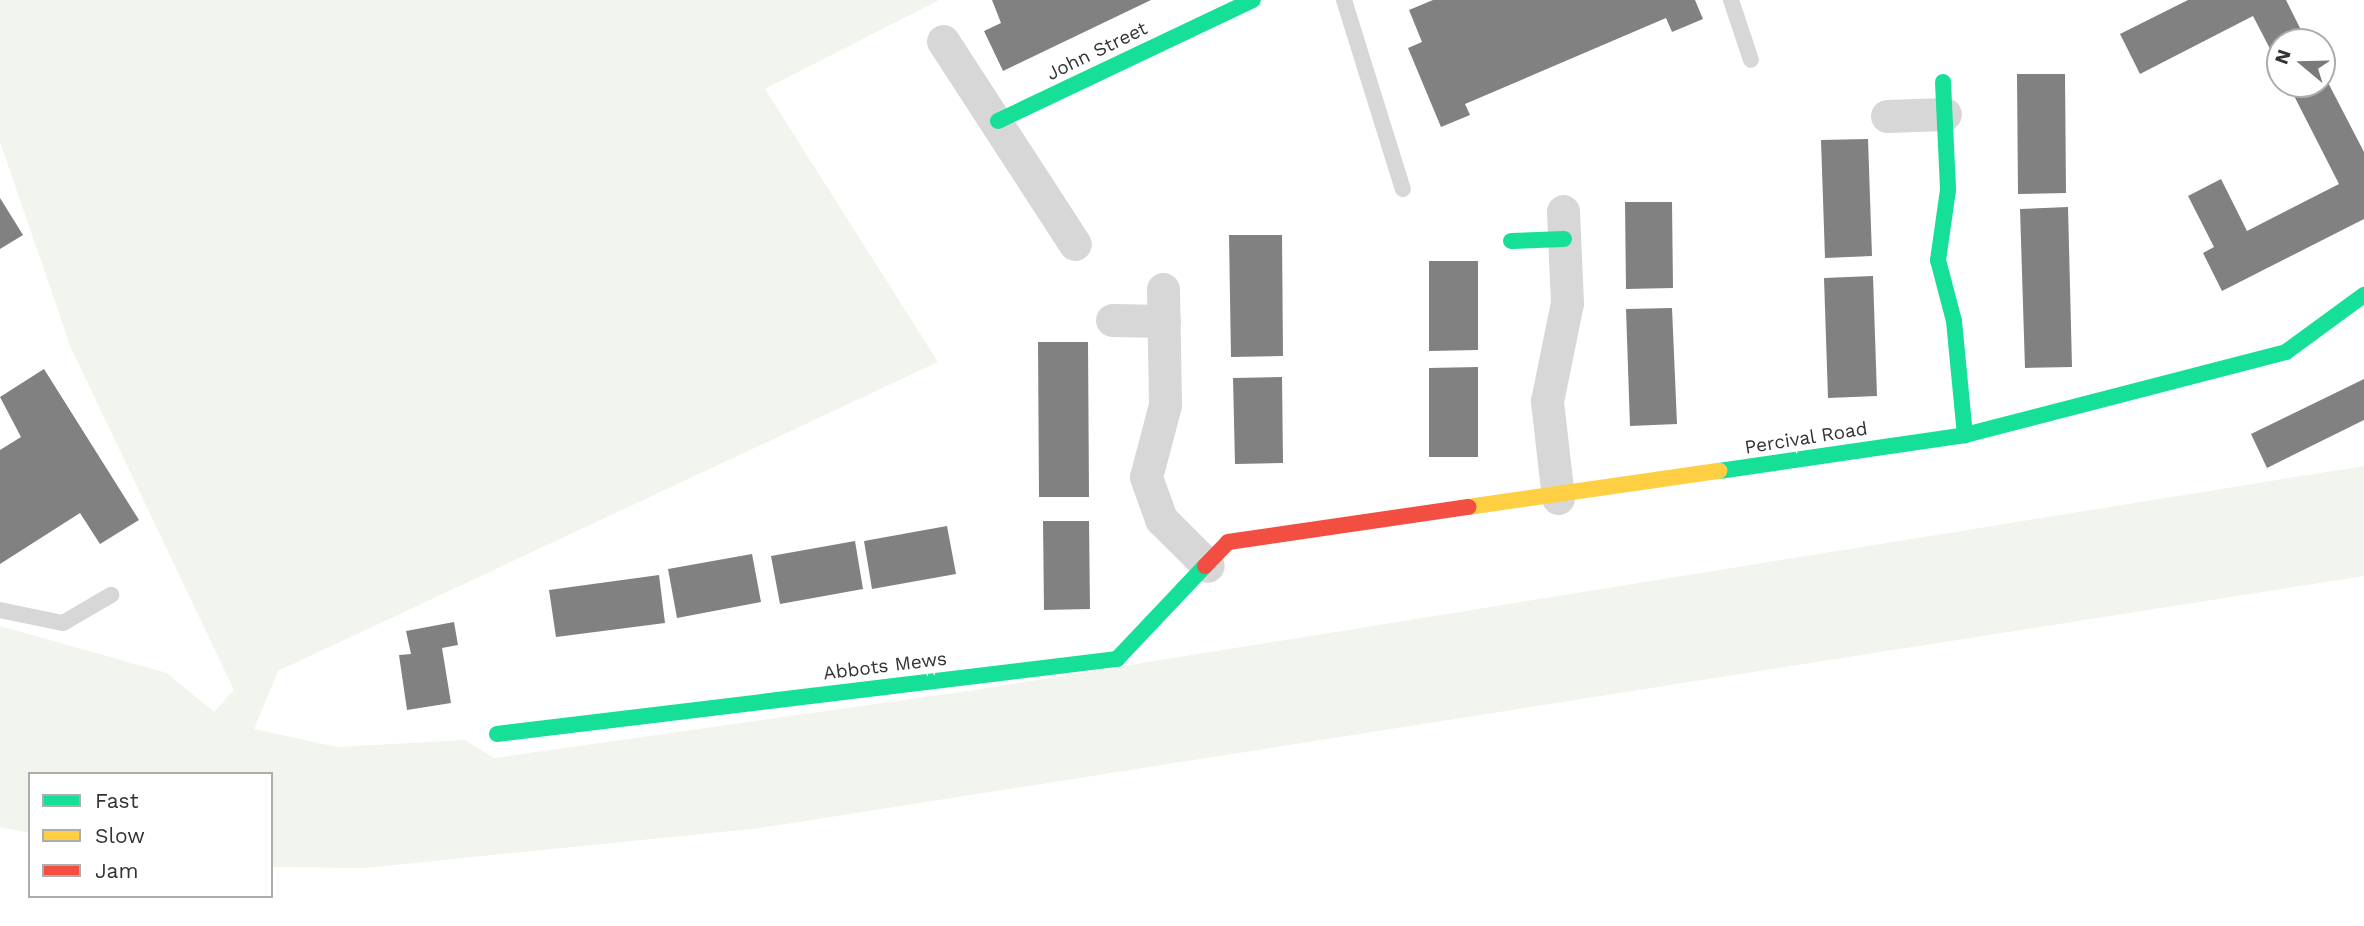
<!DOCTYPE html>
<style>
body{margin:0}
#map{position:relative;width:2364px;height:926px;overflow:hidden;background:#fff;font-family:"Work Sans",sans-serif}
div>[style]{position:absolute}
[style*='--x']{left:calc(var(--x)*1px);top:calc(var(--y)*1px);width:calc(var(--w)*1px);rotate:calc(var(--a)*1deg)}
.green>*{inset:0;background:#f1f5ed}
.building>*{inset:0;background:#818181}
.lane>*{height:16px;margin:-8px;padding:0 8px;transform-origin:8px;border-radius:8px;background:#d7d7d7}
.street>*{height:33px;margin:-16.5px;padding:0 16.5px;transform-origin:16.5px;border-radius:16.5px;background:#d7d7d7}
.fast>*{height:16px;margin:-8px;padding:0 8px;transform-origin:8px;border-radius:8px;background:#16e098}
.slow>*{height:16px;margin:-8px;padding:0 8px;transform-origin:8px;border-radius:8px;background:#ffcf43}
.jam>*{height:16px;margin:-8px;padding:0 8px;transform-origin:8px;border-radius:8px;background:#f24e42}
span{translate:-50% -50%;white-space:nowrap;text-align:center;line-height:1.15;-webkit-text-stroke:7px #fff;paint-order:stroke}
.street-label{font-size:19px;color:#333}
.legend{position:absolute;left:28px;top:772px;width:245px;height:126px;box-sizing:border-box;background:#fff;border:2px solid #adadad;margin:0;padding:9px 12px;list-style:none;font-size:21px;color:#333}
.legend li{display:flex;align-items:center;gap:14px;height:35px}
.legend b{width:35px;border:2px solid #adadad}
.north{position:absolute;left:2266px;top:28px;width:70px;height:70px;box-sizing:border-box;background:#fff;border:2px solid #adadad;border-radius:50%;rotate:289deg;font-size:19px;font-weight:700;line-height:28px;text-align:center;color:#333}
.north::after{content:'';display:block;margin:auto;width:24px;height:32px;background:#7a7a7a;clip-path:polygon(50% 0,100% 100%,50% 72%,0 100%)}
</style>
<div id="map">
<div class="green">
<i style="clip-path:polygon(0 0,939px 0,765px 89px,938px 362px,278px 671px,254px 729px,337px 747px,465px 740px,494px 758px,975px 690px,2364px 466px,2364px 576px,761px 828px,365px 868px,271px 867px,271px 774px,30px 774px,30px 833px,0 827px,0 626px,167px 673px,214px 712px,234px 690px,71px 348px,0 142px)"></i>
</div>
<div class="building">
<i style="clip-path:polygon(992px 0,1151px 0,1003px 71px,984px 31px,1001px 23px)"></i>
<i style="clip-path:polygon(1433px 0,1695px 0,1703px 19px,1672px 32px,1666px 18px,1465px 104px,1470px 115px,1441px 127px,1408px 48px,1422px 42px,1409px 10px)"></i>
<i style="clip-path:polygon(2188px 0,2286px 0,2307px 42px,2280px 42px,2280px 68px,2253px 16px,2140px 74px,2120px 34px)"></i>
<i style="clip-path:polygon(2322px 71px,2364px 152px,2364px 219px,2222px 291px,2203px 253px,2214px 247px,2188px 196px,2221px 179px,2247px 231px,2339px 184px,2288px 84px,2322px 84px)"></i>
<i style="clip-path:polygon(2017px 74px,2065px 74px,2066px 193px,2018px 194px)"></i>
<i style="clip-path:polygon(1868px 139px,1872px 256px,1825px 258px,1821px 140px)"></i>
<i style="clip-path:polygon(0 198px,23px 235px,0 249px)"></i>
<i style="clip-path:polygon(1625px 202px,1672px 202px,1673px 288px,1626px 289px)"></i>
<i style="clip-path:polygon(2068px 207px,2072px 367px,2025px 368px,2020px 209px)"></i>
<i style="clip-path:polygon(1229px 235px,1282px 235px,1283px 356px,1231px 357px)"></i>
<i style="clip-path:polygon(1429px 261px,1478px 261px,1478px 350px,1429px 351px)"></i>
<i style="clip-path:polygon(1873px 276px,1877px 396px,1828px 398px,1824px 278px)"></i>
<i style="clip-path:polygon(1672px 308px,1677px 424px,1630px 426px,1626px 309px)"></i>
<i style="clip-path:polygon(1038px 342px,1088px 342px,1089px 497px,1039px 497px)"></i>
<i style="clip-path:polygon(1478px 367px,1478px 457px,1429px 457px,1429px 368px)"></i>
<i style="clip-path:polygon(44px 369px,139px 520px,100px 544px,80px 513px,0 564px,0 450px,21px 437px,0 397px)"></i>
<i style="clip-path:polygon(1282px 377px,1283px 463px,1235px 464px,1233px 378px)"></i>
<i style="clip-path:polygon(2364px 379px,2364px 420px,2267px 468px,2251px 434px)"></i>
<i style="clip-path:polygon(1043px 521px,1089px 521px,1090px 609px,1044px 610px)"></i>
<i style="clip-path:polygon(947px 526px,956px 574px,872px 589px,864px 541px)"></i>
<i style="clip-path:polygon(855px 541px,863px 589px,780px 604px,771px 556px)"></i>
<i style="clip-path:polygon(752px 554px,761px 602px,677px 618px,668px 569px)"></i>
<i style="clip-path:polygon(659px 575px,665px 623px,556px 637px,549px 590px)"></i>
<i style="clip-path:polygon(454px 622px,458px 645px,442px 648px,451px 703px,407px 710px,399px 655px,411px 654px,406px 631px)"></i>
</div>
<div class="lane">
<i style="--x:1344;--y:0;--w:198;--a:72.7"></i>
<i style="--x:1731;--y:0;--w:63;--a:71.6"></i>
<i style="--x:0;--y:610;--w:64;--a:11.7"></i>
<i style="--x:63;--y:623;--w:56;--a:-30.3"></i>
</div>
<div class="street">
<i style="--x:943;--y:41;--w:242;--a:57"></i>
<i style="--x:1887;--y:116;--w:58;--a:-2"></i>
<i style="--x:1163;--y:289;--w:116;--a:89"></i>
<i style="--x:1165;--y:405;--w:74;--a:104.8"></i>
<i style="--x:1146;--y:477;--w:45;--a:70.3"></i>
<i style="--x:1161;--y:519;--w:66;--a:45"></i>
<i style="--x:1112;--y:320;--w:52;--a:1.1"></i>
<i style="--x:1558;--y:498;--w:98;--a:-96.5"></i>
<i style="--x:1547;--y:401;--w:100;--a:-78.5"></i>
<i style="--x:1567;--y:303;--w:92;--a:-92.5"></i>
</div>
<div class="fast">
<i style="--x:1943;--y:82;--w:108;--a:87.3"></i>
<i style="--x:1948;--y:190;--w:71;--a:98.1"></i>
<i style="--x:1938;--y:260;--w:63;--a:75.3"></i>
<i style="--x:1954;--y:321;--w:115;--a:84.5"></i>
<i style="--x:998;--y:121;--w:282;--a:-25.4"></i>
<i style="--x:1511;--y:241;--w:53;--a:-2.2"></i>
<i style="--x:1719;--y:471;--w:249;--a:-8.3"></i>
<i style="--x:1965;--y:435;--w:332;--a:-14.5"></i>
<i style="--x:2286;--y:352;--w:97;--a:-36.2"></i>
<i style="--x:497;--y:734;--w:625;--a:-6.9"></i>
<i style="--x:1117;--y:659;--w:128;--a:-46.6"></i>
</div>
<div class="slow">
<i style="--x:1468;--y:507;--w:254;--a:-8.2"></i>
</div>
<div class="jam">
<i style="--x:1205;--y:566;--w:33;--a:-46"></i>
<i style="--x:1228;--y:542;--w:243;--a:-8.3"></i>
</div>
<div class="street-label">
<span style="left:1097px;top:51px;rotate:-26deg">John Street</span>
<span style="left:1806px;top:438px;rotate:-9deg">Percival Road</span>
<span style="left:885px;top:666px;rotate:-7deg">Abbots Mews</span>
</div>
<ul class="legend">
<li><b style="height:9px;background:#16e098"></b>Fast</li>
<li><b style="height:9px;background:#ffcf43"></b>Slow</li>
<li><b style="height:9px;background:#f24e42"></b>Jam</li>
</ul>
<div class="north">N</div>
</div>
